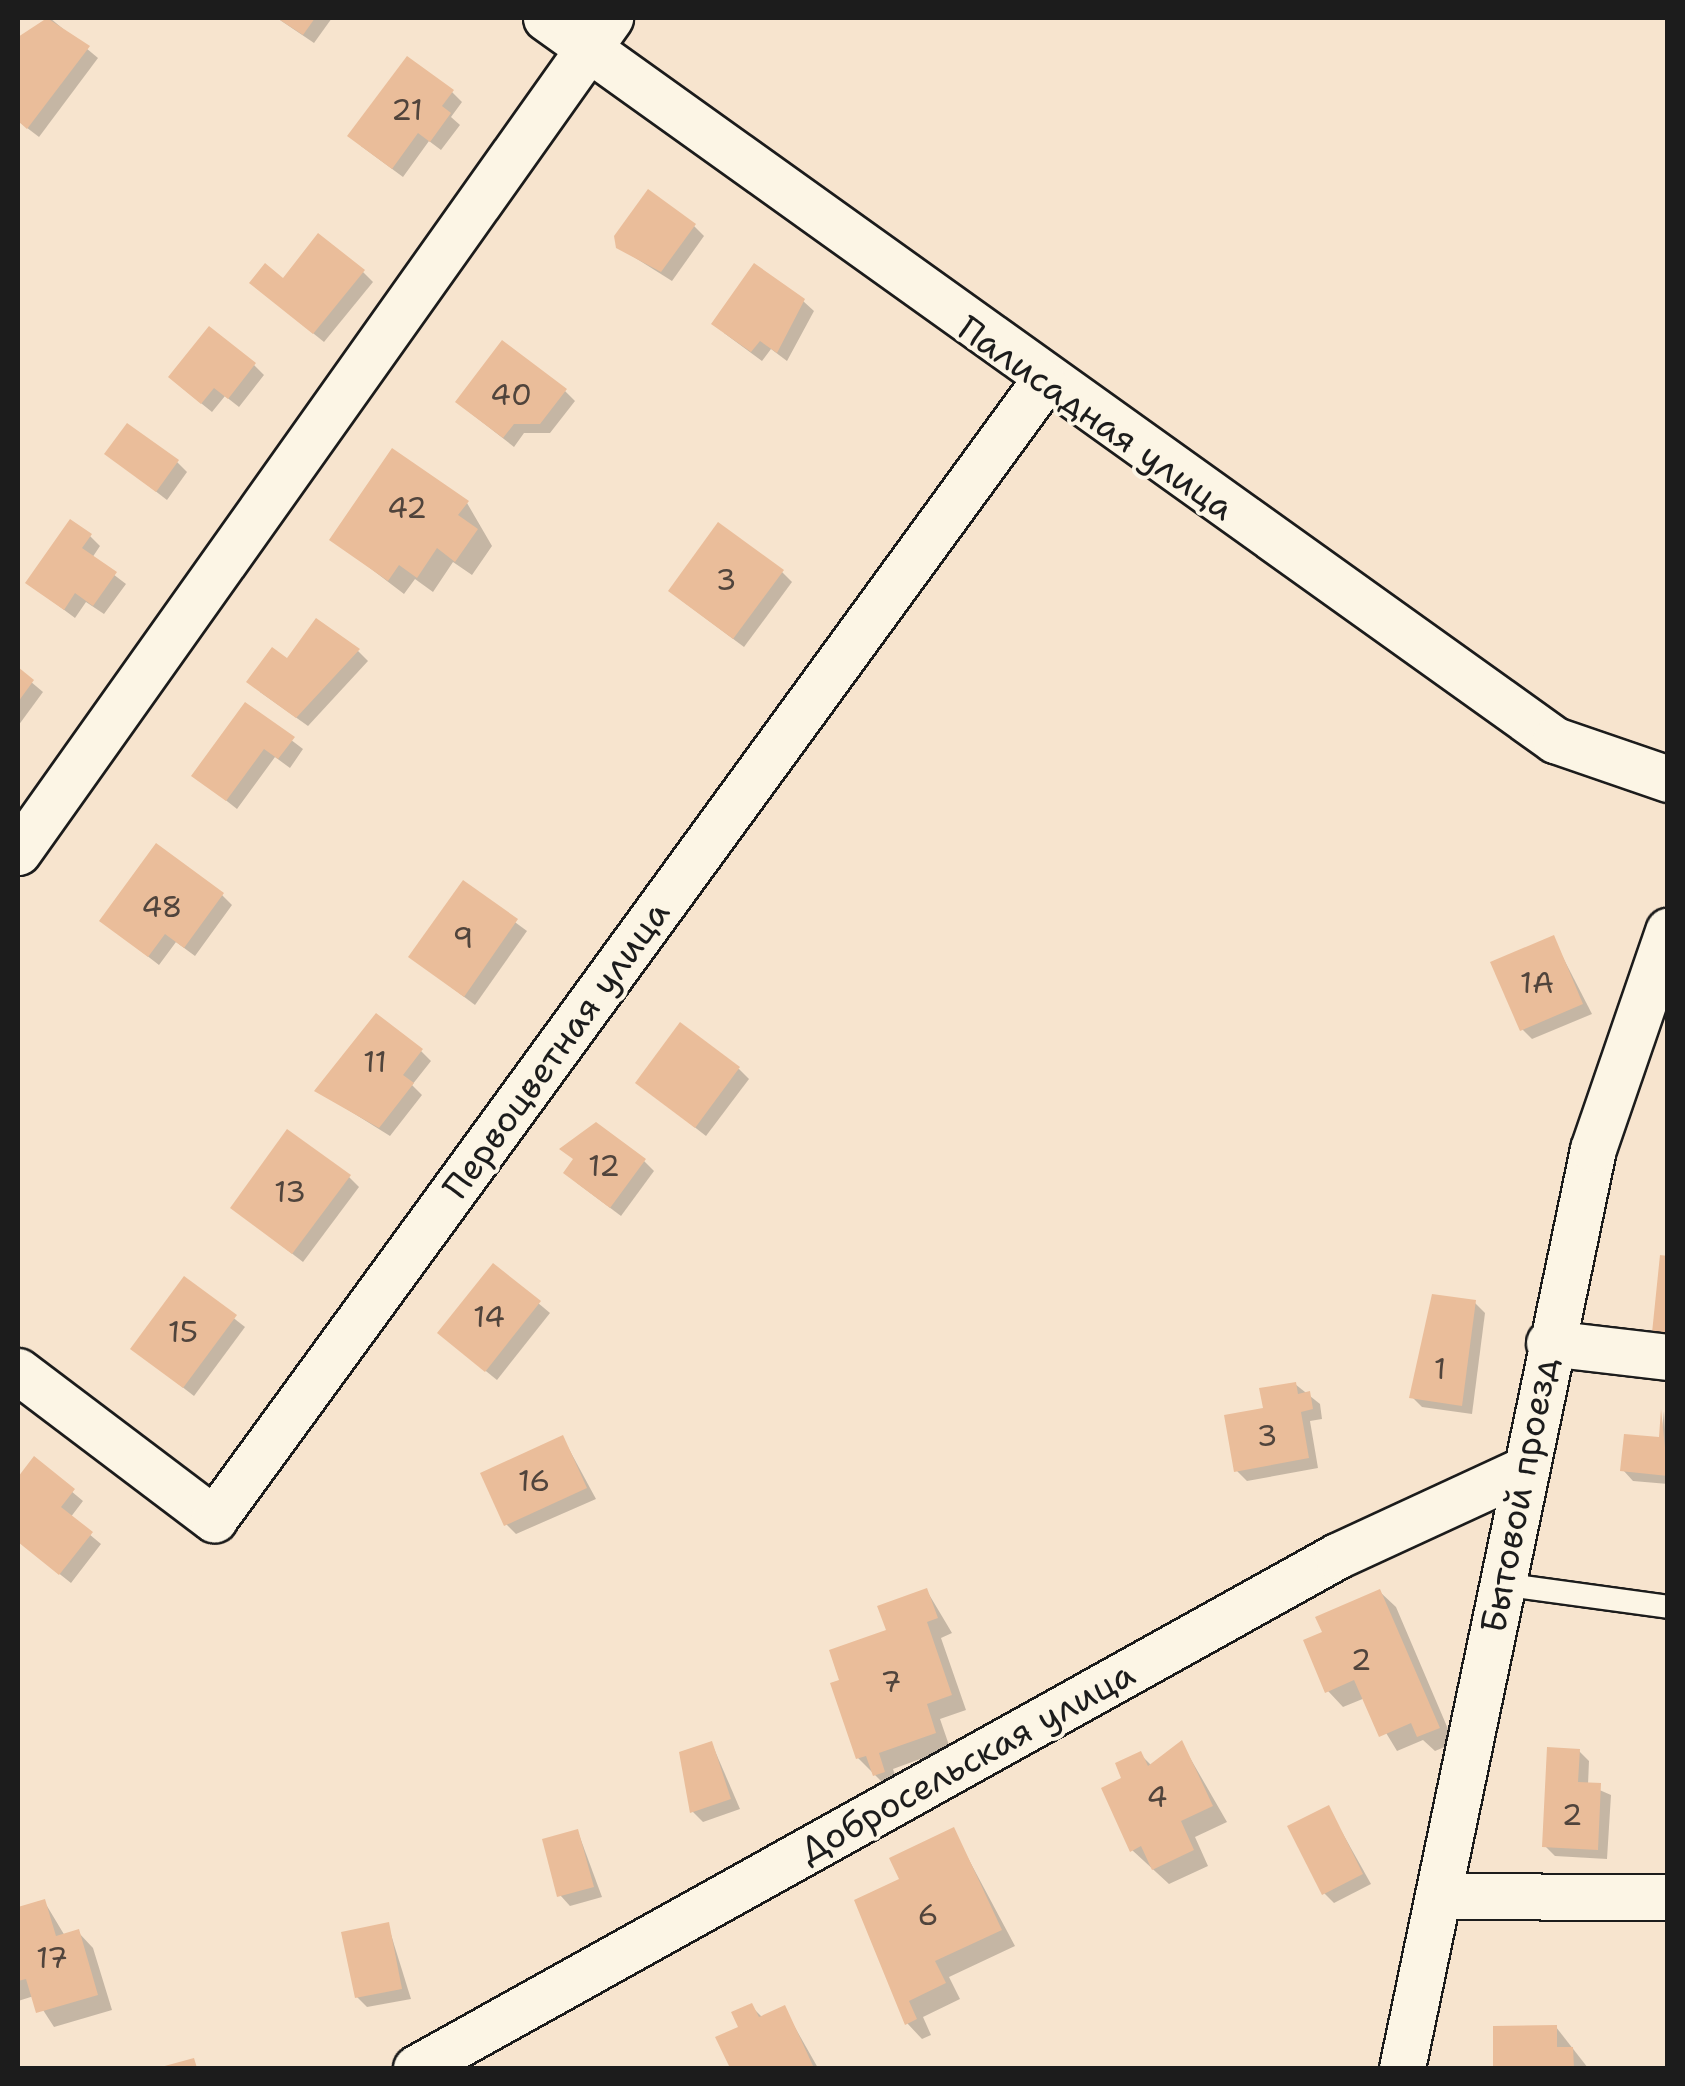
<!DOCTYPE html>
<meta charset="utf-8">
<style>
body{margin:0}
#map{position:relative;width:1685px;height:2086px;overflow:hidden;background:#f7e4ce;font-family:"Shantell Sans",sans-serif}
div>[style]{position:absolute}
[style*='--x']{left:calc(var(--x)*1px);top:calc(var(--y)*1px);width:calc(var(--w)*1px);rotate:calc(var(--a)*1deg)}
.shadow>*{inset:0;background:#0003}
.building>*{inset:0;background:#eabd9a}
.roads{filter:drop-shadow(2px 0 #1c1c1c) drop-shadow(-2px 0 #1c1c1c) drop-shadow(0 2px #1c1c1c) drop-shadow(0 -2px #1c1c1c)}
.lane>*{height:22px;margin:-11px;padding:0 11px;transform-origin:11px;border-radius:11px;background:#fcf5e5}
.street>*{height:45px;margin:-22.5px;padding:0 22.5px;transform-origin:22.5px;border-radius:22.5px;background:#fcf5e5}
span{translate:-50% -50%;white-space:nowrap;text-align:center;line-height:1.15;-webkit-text-stroke:8px #fcf5e5;paint-order:stroke}
.number-label{font-size:30px;color:#50443c}
.number-label span{-webkit-text-stroke-width:0}
.street-label{font-size:35px;color:#1c1c1c}
.frame{position:absolute;inset:0;border:20px solid #1c1c1c;pointer-events:none}
</style>
<div id="map">
<div class="shadow">
<i style="clip-path:polygon(50px 18px,98px 58px,39px 137px,18px 121px,18px 41px)"></i>
<i style="clip-path:polygon(277px 18px,332px 18px,314px 43px)"></i>
<i style="clip-path:polygon(452px 92px,462px 102px,451px 117px,460px 125px,441px 150px,429px 141px,403px 177px,361px 146px)"></i>
<i style="clip-path:polygon(694px 226px,704px 236px,672px 281px,618px 247px)"></i>
<i style="clip-path:polygon(363px 272px,373px 282px,324px 342px,262px 292px)"></i>
<i style="clip-path:polygon(803px 301px,814px 311px,787px 361px,771px 349px,762px 361px,724px 333px)"></i>
<i style="clip-path:polygon(254px 365px,264px 375px,239px 407px,225px 396px,212px 412px,181px 387px)"></i>
<i style="clip-path:polygon(565px 391px,575px 401px,550px 433px,524px 433px,514px 447px,468px 411px)"></i>
<i style="clip-path:polygon(107px 454px,177px 462px,187px 472px,167px 500px)"></i>
<i style="clip-path:polygon(467px 503px,492px 546px,472px 575px,453px 562px,433px 592px,415px 579px,404px 594px,332px 539px)"></i>
<i style="clip-path:polygon(90px 536px,100px 546px,92px 558px,126px 584px,104px 614px,86px 602px,75px 618px,28px 583px)"></i>
<i style="clip-path:polygon(782px 572px,792px 582px,744px 647px,681px 600px)"></i>
<i style="clip-path:polygon(358px 651px,368px 661px,308px 726px,260px 692px,288px 661px)"></i>
<i style="clip-path:polygon(18px 671px,43px 692px,18px 726px)"></i>
<i style="clip-path:polygon(245px 705px,303px 749px,290px 768px,275px 757px,237px 809px,195px 776px)"></i>
<i style="clip-path:polygon(463px 884px,527px 931px,475px 1005px,411px 957px)"></i>
<i style="clip-path:polygon(222px 895px,232px 905px,195px 956px,176px 942px,159px 965px,102px 921px)"></i>
<i style="clip-path:polygon(1553px 938px,1592px 1014px,1532px 1039px,1522px 1029px)"></i>
<i style="clip-path:polygon(421px 1051px,431px 1061px,412px 1085px,422px 1095px,390px 1136px,318px 1091px)"></i>
<i style="clip-path:polygon(739px 1069px,749px 1079px,706px 1136px,638px 1083px)"></i>
<i style="clip-path:polygon(644px 1161px,654px 1171px,621px 1216px,577px 1183px)"></i>
<i style="clip-path:polygon(349px 1177px,359px 1187px,303px 1262px,233px 1208px)"></i>
<i style="clip-path:polygon(494px 1266px,550px 1313px,497px 1380px,451px 1343px)"></i>
<i style="clip-path:polygon(185px 1280px,245px 1327px,194px 1396px,133px 1349px)"></i>
<i style="clip-path:polygon(1475px 1303px,1485px 1313px,1472px 1414px,1422px 1407px,1412px 1397px)"></i>
<i style="clip-path:polygon(1295px 1384px,1320px 1404px,1322px 1419px,1310px 1421px,1318px 1468px,1247px 1481px,1237px 1471px,1266px 1410px)"></i>
<i style="clip-path:polygon(1664px 1411px,1668px 1484px,1633px 1481px,1623px 1470px,1661px 1440px)"></i>
<i style="clip-path:polygon(563px 1438px,596px 1499px,516px 1534px,506px 1524px)"></i>
<i style="clip-path:polygon(34px 1460px,83px 1501px,70px 1518px,101px 1544px,71px 1583px,18px 1541px,18px 1481px)"></i>
<i style="clip-path:polygon(927px 1591px,952px 1633px,941px 1638px,966px 1710px,940px 1719px,950px 1748px,893px 1769px,899px 1787px,890px 1790px,858px 1758px,843px 1682px)"></i>
<i style="clip-path:polygon(1380px 1592px,1396px 1607px,1454px 1743px,1435px 1751px,1423px 1740px,1397px 1751px,1365px 1698px,1343px 1707px,1328px 1691px,1325px 1634px)"></i>
<i style="clip-path:polygon(712px 1744px,740px 1809px,703px 1822px,692px 1811px)"></i>
<i style="clip-path:polygon(1182px 1744px,1227px 1822px,1195px 1837px,1208px 1866px,1169px 1884px,1132px 1850px,1125px 1779px,1140px 1754px,1152px 1766px)"></i>
<i style="clip-path:polygon(1579px 1751px,1589px 1761px,1588px 1785px,1611px 1795px,1607px 1859px,1555px 1856px,1545px 1846px)"></i>
<i style="clip-path:polygon(1329px 1809px,1371px 1884px,1334px 1903px,1324px 1893px)"></i>
<i style="clip-path:polygon(953px 1830px,1015px 1946px,949px 1977px,960px 1999px,923px 2017px,931px 2035px,922px 2039px,907px 2023px,902px 1880px)"></i>
<i style="clip-path:polygon(578px 1832px,602px 1897px,570px 1906px,560px 1895px)"></i>
<i style="clip-path:polygon(44px 1901px,65px 1936px,78px 1932px,93px 1948px,112px 2010px,54px 2027px,34px 1996px,18px 2001px,18px 1909px)"></i>
<i style="clip-path:polygon(388px 1925px,411px 1999px,367px 2007px,357px 1997px)"></i>
<i style="clip-path:polygon(751px 2006px,763px 2018px,784px 2008px,818px 2068px,733px 2068px,719px 2039px,742px 2028px)"></i>
<i style="clip-path:polygon(1556px 2027px,1588px 2068px,1496px 2068px,1495px 2028px)"></i>
</div>
<div class="building">
<i style="clip-path:polygon(47px 18px,90px 46px,27px 129px,18px 121px,18px 37px)"></i>
<i style="clip-path:polygon(277px 18px,315px 18px,303px 35px)"></i>
<i style="clip-path:polygon(407px 56px,454px 90px,442px 106px,451px 113px,430px 142px,418px 133px,392px 169px,347px 136px)"></i>
<i style="clip-path:polygon(648px 189px,696px 224px,661px 272px,616px 248px,614px 236px)"></i>
<i style="clip-path:polygon(318px 233px,365px 270px,313px 334px,249px 283px,265px 263px,283px 278px)"></i>
<i style="clip-path:polygon(754px 263px,805px 299px,777px 353px,760px 341px,751px 352px,711px 324px)"></i>
<i style="clip-path:polygon(209px 326px,256px 363px,228px 399px,214px 388px,201px 404px,168px 377px)"></i>
<i style="clip-path:polygon(502px 340px,567px 389px,540px 424px,514px 424px,503px 438px,455px 402px)"></i>
<i style="clip-path:polygon(127px 423px,179px 460px,156px 492px,104px 454px)"></i>
<i style="clip-path:polygon(392px 448px,469px 501px,458px 515px,478px 529px,455px 562px,437px 548px,417px 578px,399px 565px,388px 581px,329px 540px)"></i>
<i style="clip-path:polygon(70px 519px,92px 534px,82px 548px,117px 572px,93px 606px,75px 593px,64px 610px,25px 583px)"></i>
<i style="clip-path:polygon(718px 522px,784px 570px,733px 639px,668px 591px)"></i>
<i style="clip-path:polygon(316px 618px,360px 649px,296px 718px,246px 682px,272px 647px,287px 658px)"></i>
<i style="clip-path:polygon(18px 667px,34px 680px,18px 702px)"></i>
<i style="clip-path:polygon(245px 702px,295px 737px,278px 759px,264px 749px,226px 801px,191px 776px)"></i>
<i style="clip-path:polygon(156px 843px,224px 893px,184px 948px,165px 934px,148px 957px,99px 921px)"></i>
<i style="clip-path:polygon(463px 880px,518px 919px,464px 997px,408px 957px)"></i>
<i style="clip-path:polygon(1554px 935px,1583px 1004px,1520px 1031px,1490px 962px)"></i>
<i style="clip-path:polygon(376px 1013px,423px 1049px,403px 1075px,414px 1083px,379px 1128px,314px 1091px)"></i>
<i style="clip-path:polygon(680px 1022px,740px 1067px,695px 1128px,635px 1083px)"></i>
<i style="clip-path:polygon(596px 1122px,646px 1159px,610px 1208px,563px 1173px,573px 1159px,559px 1149px)"></i>
<i style="clip-path:polygon(287px 1129px,351px 1175px,292px 1254px,230px 1208px)"></i>
<i style="clip-path:polygon(1660px 1255px,1668px 1256px,1668px 1334px,1652px 1333px)"></i>
<i style="clip-path:polygon(493px 1263px,541px 1301px,485px 1372px,437px 1333px)"></i>
<i style="clip-path:polygon(184px 1276px,237px 1315px,183px 1388px,130px 1349px)"></i>
<i style="clip-path:polygon(1432px 1294px,1476px 1300px,1462px 1406px,1409px 1398px)"></i>
<i style="clip-path:polygon(1296px 1382px,1298px 1394px,1310px 1391px,1313px 1409px,1301px 1412px,1309px 1458px,1234px 1472px,1224px 1415px,1263px 1408px,1259px 1388px)"></i>
<i style="clip-path:polygon(1661px 1409px,1668px 1476px,1620px 1471px,1624px 1434px,1659px 1437px)"></i>
<i style="clip-path:polygon(563px 1435px,587px 1488px,504px 1526px,480px 1473px)"></i>
<i style="clip-path:polygon(34px 1456px,75px 1489px,61px 1507px,93px 1532px,59px 1575px,18px 1542px,18px 1477px)"></i>
<i style="clip-path:polygon(927px 1588px,938px 1618px,927px 1622px,952px 1695px,927px 1704px,936px 1733px,879px 1753px,885px 1772px,873px 1776px,866px 1756px,856px 1759px,830px 1683px,839px 1680px,829px 1650px,886px 1630px,877px 1606px)"></i>
<i style="clip-path:polygon(1380px 1589px,1440px 1728px,1417px 1737px,1411px 1723px,1379px 1737px,1354px 1680px,1325px 1693px,1303px 1640px,1322px 1632px,1315px 1617px)"></i>
<i style="clip-path:polygon(1182px 1740px,1213px 1806px,1181px 1821px,1194px 1850px,1152px 1870px,1141px 1846px,1130px 1852px,1101px 1788px,1121px 1778px,1115px 1763px,1141px 1751px,1148px 1766px)"></i>
<i style="clip-path:polygon(712px 1741px,731px 1799px,690px 1813px,679px 1752px)"></i>
<i style="clip-path:polygon(1547px 1747px,1580px 1749px,1578px 1782px,1601px 1783px,1598px 1850px,1542px 1847px)"></i>
<i style="clip-path:polygon(1329px 1805px,1363px 1874px,1322px 1895px,1287px 1826px)"></i>
<i style="clip-path:polygon(954px 1827px,1002px 1930px,935px 1961px,946px 1983px,909px 2001px,917px 2019px,905px 2025px,854px 1900px,899px 1879px,889px 1858px)"></i>
<i style="clip-path:polygon(578px 1829px,594px 1887px,557px 1897px,542px 1839px)"></i>
<i style="clip-path:polygon(45px 1899px,56px 1936px,79px 1929px,98px 1995px,36px 2013px,26px 1979px,18px 1981px,18px 1907px)"></i>
<i style="clip-path:polygon(389px 1922px,402px 1989px,355px 1998px,341px 1932px)"></i>
<i style="clip-path:polygon(752px 2003px,759px 2017px,785px 2005px,814px 2068px,730px 2068px,715px 2037px,738px 2027px,731px 2012px)"></i>
<i style="clip-path:polygon(1557px 2025px,1557px 2047px,1573px 2047px,1574px 2068px,1493px 2068px,1493px 2026px)"></i>
<i style="clip-path:polygon(194px 2058px,197px 2068px,161px 2068px,161px 2067px)"></i>
</div>
<div class="roads">
<div class="lane">
<i style="--x:1501;--y:1584;--w:169;--a:7.8"></i>
</div>
<div class="street">
<i style="--x:546;--y:18;--w:1241;--a:35.59"></i>
<i style="--x:1555;--y:740;--w:120;--a:19"></i>
<i style="--x:18;--y:852;--w:1023;--a:-54.63"></i>
<i style="--x:1549;--y:1343;--w:120;--a:6.7"></i>
<i style="--x:18;--y:1371;--w:246;--a:37.1"></i>
<i style="--x:214;--y:1519;--w:1407;--a:-53.9"></i>
<i style="--x:1443;--y:1896;--w:225;--a:0.3"></i>
<i style="--x:416;--y:2068;--w:1054;--a:-29.07"></i>
<i style="--x:1337;--y:1556;--w:207;--a:-24.8"></i>
<i style="--x:1402;--y:2068;--w:939;--a:-78.26"></i>
<i style="--x:1593;--y:1149;--w:231;--a:-71"></i>
</div>
</div>
<div class="number-label">
<span style="left:407px;top:110px">21</span>
<span style="left:511px;top:395px">40</span>
<span style="left:407px;top:508px">42</span>
<span style="left:726px;top:580px">3</span>
<span style="left:162px;top:907px">48</span>
<span style="left:463px;top:938px">9</span>
<span style="left:1537px;top:983px">1А</span>
<span style="left:375px;top:1062px">11</span>
<span style="left:604px;top:1166px">12</span>
<span style="left:290px;top:1192px">13</span>
<span style="left:489px;top:1317px">14</span>
<span style="left:183px;top:1332px">15</span>
<span style="left:1440px;top:1369px">1</span>
<span style="left:1267px;top:1436px">3</span>
<span style="left:534px;top:1481px">16</span>
<span style="left:1361px;top:1660px">2</span>
<span style="left:891px;top:1682px">7</span>
<span style="left:1157px;top:1797px">4</span>
<span style="left:1572px;top:1815px">2</span>
<span style="left:928px;top:1915px">6</span>
<span style="left:52px;top:1958px">17</span>
</div>
<div class="street-label">
<span style="left:1096px;top:418px;rotate:35deg">Палисадная улица</span>
<span style="left:556px;top:1050px;rotate:-54deg">Первоцветная улица</span>
<span style="left:1519px;top:1495px;rotate:-79deg">Бытовой проезд</span>
<span style="left:967px;top:1762px;rotate:-29deg">Добросельская улица</span>
</div>
<div class="frame"></div>
</div>
